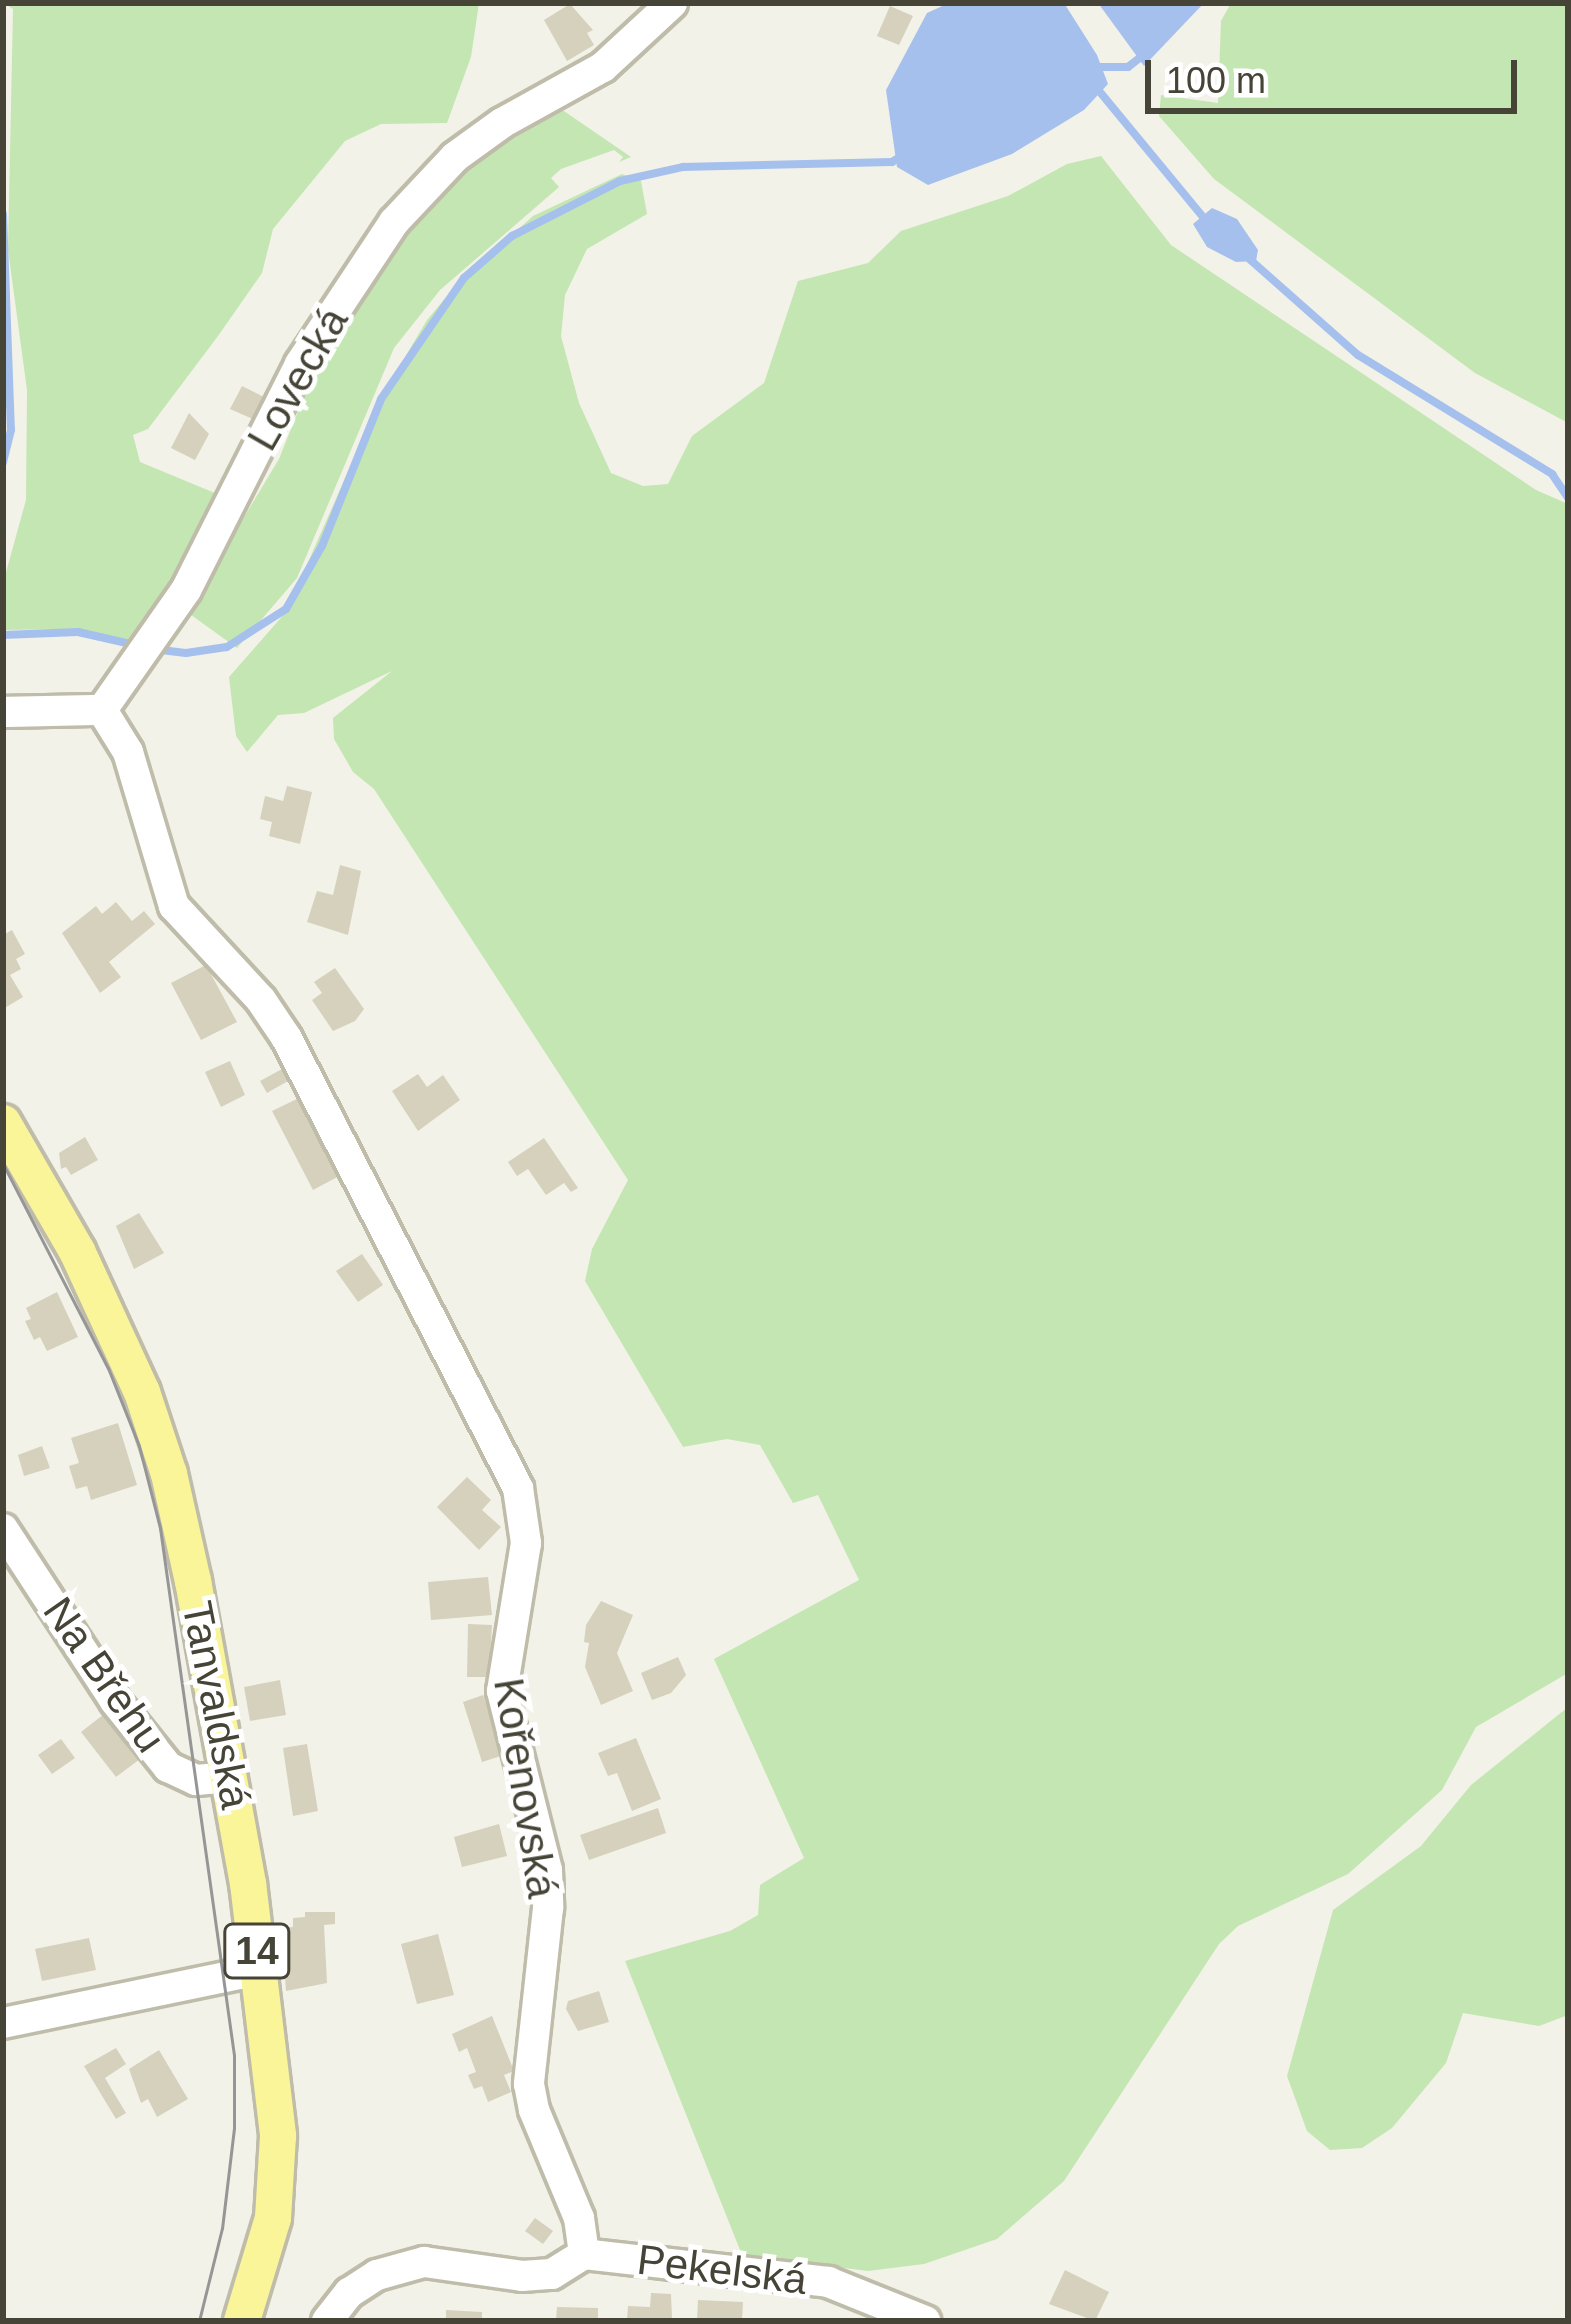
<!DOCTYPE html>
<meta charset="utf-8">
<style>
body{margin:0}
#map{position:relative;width:1571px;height:2324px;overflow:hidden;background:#f3f2e8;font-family:Arial,sans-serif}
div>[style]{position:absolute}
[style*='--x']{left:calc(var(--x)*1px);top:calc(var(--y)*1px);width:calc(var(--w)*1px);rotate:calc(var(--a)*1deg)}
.green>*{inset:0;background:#c3e6b2}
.water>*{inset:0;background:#a6c0ee}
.stream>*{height:8px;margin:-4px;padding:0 4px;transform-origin:4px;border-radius:4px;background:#a6c0ee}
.building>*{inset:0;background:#d5d1bd}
.roads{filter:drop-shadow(3px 0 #bfbcaa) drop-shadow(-3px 0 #bfbcaa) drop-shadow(0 3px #bfbcaa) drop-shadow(0 -3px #bfbcaa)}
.minor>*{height:30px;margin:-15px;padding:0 15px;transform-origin:15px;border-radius:15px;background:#fff}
.major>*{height:36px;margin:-18px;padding:0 18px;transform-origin:18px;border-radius:18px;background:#fbf599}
.tram>*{height:3px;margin:-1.5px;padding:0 1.5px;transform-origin:1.5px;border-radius:1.5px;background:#969696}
span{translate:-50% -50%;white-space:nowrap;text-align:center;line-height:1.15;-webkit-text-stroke:10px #fff;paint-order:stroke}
.shield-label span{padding:3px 9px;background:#fff;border:3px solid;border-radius:9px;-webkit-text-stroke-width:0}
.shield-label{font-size:39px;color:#464437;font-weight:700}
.street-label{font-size:42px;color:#464437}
.frame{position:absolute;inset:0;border:6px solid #464437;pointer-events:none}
.scale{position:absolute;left:1145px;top:60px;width:372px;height:54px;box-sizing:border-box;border:6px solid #464437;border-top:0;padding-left:15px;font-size:36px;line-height:42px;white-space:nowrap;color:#464437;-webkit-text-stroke:9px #fff;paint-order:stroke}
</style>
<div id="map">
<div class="green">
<i style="clip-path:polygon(4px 3px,479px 3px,471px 57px,447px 123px,381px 124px,345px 141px,273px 229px,262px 273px,218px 336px,148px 429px,133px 435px,140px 462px,222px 496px,163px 604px,132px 641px,119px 644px,62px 629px,3px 630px,3px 583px,26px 500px,27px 390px,8px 250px,13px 9px)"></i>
<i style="clip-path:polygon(1231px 3px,1568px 3px,1568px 423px,1475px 373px,1214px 179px,1159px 116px,1161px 95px,1218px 103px,1221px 21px)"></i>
<i style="clip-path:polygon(561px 109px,631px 157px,619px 162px,623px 157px,614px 150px,561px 169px,551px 178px,559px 187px,440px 290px,394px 348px,297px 578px,237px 648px,187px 612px,279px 459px,302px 401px,371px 283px,447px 180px)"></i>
<i style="clip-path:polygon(1101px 156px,1171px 245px,1536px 490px,1568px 504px,1568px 1673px,1476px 1727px,1442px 1790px,1348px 1874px,1238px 1926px,1219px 1944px,1064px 2181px,997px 2239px,924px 2264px,868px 2271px,742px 2255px,625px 1961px,730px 1931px,758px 1915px,760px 1885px,804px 1858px,714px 1659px,859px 1580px,818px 1495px,793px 1503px,760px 1445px,727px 1439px,683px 1447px,585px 1281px,592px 1249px,628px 1180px,374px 789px,353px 772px,334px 739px,333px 718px,392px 671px,304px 713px,278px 715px,247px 752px,236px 736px,229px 677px,286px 612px,380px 399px,427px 320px,457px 284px,533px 216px,622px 174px,641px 181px,647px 214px,587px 249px,565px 295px,561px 336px,579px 403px,611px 473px,643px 486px,668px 484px,692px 436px,764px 383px,798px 281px,868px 263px,901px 231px,1008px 196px,1067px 164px)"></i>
<i style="clip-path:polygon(1568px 1707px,1568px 2015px,1539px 2026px,1463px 2013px,1446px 2063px,1392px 2128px,1362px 2148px,1330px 2150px,1307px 2131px,1287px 2076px,1333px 1910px,1421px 1846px,1471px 1785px)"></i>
</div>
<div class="water">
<i style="clip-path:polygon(949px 3px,1064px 3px,1097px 55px,1108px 84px,1084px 110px,1012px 154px,928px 185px,897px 167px,886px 90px,927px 13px)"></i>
<i style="clip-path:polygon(1098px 3px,1204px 3px,1144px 66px)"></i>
<i style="clip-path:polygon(1212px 208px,1237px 219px,1258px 250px,1256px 261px,1236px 262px,1207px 247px,1193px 224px)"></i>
</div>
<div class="stream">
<i style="--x:1094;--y:67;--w:34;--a:0"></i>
<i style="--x:1128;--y:67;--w:23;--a:-38"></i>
<i style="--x:1095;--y:86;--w:176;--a:50.5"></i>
<i style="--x:3;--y:214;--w:216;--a:87.9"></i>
<i style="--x:11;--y:430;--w:34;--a:104"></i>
<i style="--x:1246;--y:256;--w:149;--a:41.5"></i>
<i style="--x:1358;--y:355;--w:228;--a:31.5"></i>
<i style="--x:1552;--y:474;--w:29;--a:56"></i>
<i style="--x:3;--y:635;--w:75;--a:-2.3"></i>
<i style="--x:78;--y:632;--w:58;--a:12.8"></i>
<i style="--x:161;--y:650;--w:25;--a:7"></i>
<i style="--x:186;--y:653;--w:41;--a:-8.3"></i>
<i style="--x:227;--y:647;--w:70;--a:-32.8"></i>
<i style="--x:286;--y:609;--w:73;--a:-60.3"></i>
<i style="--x:322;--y:546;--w:158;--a:-68.1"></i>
<i style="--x:381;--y:399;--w:147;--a:-55.6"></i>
<i style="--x:464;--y:278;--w:64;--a:-41.2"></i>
<i style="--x:512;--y:236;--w:121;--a:-27"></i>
<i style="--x:620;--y:181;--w:65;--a:-12.5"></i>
<i style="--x:683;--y:167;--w:209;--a:-1.4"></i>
<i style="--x:892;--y:162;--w:13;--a:-32"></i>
</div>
<div class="building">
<i style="clip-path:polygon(570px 4px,593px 30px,587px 33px,594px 45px,567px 61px,544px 20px)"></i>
<i style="clip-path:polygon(890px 6px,913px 16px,899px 45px,877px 36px)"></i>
<i style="clip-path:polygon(242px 386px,266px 398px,255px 420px,230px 409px)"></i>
<i style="clip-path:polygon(189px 413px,209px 434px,195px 460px,171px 448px)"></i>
<i style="clip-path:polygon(287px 786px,312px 792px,300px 844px,269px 836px,272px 822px,260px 819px,265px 796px,283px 801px)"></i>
<i style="clip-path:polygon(340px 865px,361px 871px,348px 935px,307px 922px,317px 891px,333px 895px)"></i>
<i style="clip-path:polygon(116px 902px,132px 921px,144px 911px,155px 924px,109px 962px,121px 977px,100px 993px,62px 933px,96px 906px,102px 914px)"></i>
<i style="clip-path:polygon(12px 930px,25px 954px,16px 959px,21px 969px,10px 975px,23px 997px,3px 1009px,3px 935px)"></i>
<i style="clip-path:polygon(206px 965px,237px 1022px,201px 1040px,171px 983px)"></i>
<i style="clip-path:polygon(335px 968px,364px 1009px,355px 1021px,333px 1031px,312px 1000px,322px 993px,314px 982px)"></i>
<i style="clip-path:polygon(230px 1061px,245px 1095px,221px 1107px,205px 1072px)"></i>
<i style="clip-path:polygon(282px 1069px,288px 1081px,267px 1093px,260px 1081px)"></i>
<i style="clip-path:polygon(418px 1074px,427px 1087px,443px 1075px,460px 1100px,418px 1131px,392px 1091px)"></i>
<i style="clip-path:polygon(301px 1097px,341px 1175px,313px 1190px,272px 1111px)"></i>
<i style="clip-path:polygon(85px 1137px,98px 1160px,71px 1175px,66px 1167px,61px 1169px,59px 1153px)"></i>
<i style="clip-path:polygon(544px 1138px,578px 1188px,571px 1192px,564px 1183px,546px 1195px,528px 1169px,517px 1176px,508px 1162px)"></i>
<i style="clip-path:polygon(139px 1213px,164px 1253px,134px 1269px,116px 1226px)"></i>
<i style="clip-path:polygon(362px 1254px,383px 1285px,358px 1302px,336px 1271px)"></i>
<i style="clip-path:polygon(57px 1292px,78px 1337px,47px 1351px,40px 1337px,34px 1340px,25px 1321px,31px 1319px,26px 1308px)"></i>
<i style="clip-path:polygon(118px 1423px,137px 1485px,91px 1500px,87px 1486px,76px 1489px,69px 1466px,79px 1463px,71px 1438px)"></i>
<i style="clip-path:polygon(42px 1446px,50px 1468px,24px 1476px,18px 1455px)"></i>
<i style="clip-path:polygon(467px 1477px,491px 1500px,482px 1510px,501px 1527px,479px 1550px,437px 1507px)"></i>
<i style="clip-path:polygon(488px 1577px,492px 1615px,431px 1620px,428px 1582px)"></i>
<i style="clip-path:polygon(601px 1601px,633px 1615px,617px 1653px,633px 1691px,601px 1705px,585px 1667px,589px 1643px,584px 1642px,586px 1625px)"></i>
<i style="clip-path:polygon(468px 1624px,492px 1625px,489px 1677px,467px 1677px)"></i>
<i style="clip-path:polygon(678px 1657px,686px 1675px,671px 1693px,652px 1700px,641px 1673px)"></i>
<i style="clip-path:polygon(280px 1680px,286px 1715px,250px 1721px,244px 1687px)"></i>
<i style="clip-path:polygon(483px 1695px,504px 1755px,482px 1762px,463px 1702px)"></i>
<i style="clip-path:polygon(108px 1711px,144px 1756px,116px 1777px,81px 1732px)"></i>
<i style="clip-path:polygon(636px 1738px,661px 1799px,632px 1811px,617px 1773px,608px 1776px,598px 1753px)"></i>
<i style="clip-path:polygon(61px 1739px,75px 1758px,52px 1774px,38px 1755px)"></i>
<i style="clip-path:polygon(307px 1744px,318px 1811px,293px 1816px,283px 1748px)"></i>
<i style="clip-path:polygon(658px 1808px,666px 1833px,589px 1860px,580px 1835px)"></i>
<i style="clip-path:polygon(499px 1824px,507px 1856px,462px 1867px,454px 1837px)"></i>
<i style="clip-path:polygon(305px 1912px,335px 1912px,335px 1924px,324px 1925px,327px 1983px,286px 1991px,282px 1928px,293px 1927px,293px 1918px,305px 1917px)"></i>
<i style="clip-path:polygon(438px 1934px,454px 1995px,417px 2004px,401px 1944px)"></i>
<i style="clip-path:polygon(89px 1938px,96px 1970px,42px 1981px,35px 1949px)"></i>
<i style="clip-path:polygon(599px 1991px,609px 2022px,578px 2031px,566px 2009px,568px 2001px)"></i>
<i style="clip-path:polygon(492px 2016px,514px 2071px,504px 2075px,511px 2092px,488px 2102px,482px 2086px,474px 2089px,468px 2075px,476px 2072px,467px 2048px,459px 2052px,452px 2034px)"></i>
<i style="clip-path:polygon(116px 2048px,126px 2064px,105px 2078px,126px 2113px,116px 2119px,84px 2066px)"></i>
<i style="clip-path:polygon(159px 2050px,188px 2099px,157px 2117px,148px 2099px,141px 2103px,129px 2069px)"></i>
<i style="clip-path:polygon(535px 2218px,553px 2231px,543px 2244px,525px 2231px)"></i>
<i style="clip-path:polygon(1065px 2270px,1109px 2292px,1095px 2321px,1049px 2304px)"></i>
<i style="clip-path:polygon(651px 2293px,671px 2294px,672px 2318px,627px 2321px,628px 2306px,650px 2307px)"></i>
<i style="clip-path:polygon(698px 2300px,743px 2302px,742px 2321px,697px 2321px)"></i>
<i style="clip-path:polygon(557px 2307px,598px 2308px,598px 2321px,556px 2321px)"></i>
<i style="clip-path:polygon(446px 2310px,482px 2312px,482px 2321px,446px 2321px)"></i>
</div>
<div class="roads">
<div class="minor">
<i style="--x:102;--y:710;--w:49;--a:58.2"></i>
<i style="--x:128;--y:752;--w:161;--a:73.4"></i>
<i style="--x:174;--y:906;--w:128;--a:47.2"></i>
<i style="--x:261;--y:1000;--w:45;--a:56"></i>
<i style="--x:286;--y:1037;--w:507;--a:62.78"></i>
<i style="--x:518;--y:1488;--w:56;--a:81.7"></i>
<i style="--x:526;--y:1543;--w:150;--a:99.2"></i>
<i style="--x:502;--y:1691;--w:185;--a:75.9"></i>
<i style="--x:547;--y:1870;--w:38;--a:88"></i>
<i style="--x:548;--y:1908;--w:177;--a:96.2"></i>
<i style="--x:529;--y:2084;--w:26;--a:79"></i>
<i style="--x:534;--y:2110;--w:117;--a:67.4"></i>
<i style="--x:579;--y:2218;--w:36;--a:82"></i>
<i style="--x:102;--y:710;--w:146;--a:-55"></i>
<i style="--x:186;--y:590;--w:253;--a:-63.2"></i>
<i style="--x:300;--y:364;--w:170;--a:-56.5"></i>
<i style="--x:394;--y:222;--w:89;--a:-46.8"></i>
<i style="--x:455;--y:157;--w:58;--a:-35.9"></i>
<i style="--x:502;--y:123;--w:115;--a:-29"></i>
<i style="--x:603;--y:67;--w:94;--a:-42.8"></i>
<i style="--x:3;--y:712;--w:99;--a:-1.2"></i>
<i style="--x:3;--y:1529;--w:205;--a:56.9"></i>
<i style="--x:115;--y:1701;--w:85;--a:51.2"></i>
<i style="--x:168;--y:1767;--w:31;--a:25"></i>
<i style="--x:196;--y:1780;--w:35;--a:-5"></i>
<i style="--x:3;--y:2023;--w:262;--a:-11.7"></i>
<i style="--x:584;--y:2254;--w:246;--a:6.5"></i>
<i style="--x:828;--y:2282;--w:105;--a:21.9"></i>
<i style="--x:327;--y:2321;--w:36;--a:-52"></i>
<i style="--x:349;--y:2293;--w:33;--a:-33"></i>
<i style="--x:377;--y:2275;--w:49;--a:-15.5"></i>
<i style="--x:424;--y:2262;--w:99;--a:8.1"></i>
<i style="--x:522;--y:2276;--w:30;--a:-4"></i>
<i style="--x:552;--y:2274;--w:38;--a:-32"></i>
</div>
<div class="major">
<i style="--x:3;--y:1123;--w:148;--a:60"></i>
<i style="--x:77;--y:1251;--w:155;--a:65.3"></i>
<i style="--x:142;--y:1392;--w:86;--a:71.8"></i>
<i style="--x:169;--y:1474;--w:110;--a:77.4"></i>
<i style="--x:193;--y:1581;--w:307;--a:79.7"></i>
<i style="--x:248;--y:1883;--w:255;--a:83.2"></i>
<i style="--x:278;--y:2136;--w:82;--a:93.5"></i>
<i style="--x:273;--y:2218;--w:108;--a:106.8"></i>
</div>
</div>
<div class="tram">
<i style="--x:3;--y:1164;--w:229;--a:62.8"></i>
<i style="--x:108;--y:1368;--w:84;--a:68.3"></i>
<i style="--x:139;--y:1446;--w:85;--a:75.6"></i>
<i style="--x:160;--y:1528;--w:532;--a:82.01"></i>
<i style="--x:234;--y:2055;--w:73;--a:90"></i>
<i style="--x:234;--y:2128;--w:101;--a:96.8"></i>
<i style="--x:222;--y:2228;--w:96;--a:103.9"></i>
</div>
<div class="shield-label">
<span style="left:257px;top:1951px">14</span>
</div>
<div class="street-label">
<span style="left:298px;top:379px;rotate:-60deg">Lovecká</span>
<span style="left:104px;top:1675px;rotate:55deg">Na Břehu</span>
<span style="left:216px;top:1705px;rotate:79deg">Tanvaldská</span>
<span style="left:525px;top:1788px;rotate:81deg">Kořenovská</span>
<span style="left:722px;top:2270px;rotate:7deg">Pekelská</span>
</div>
<div class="frame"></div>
<div class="scale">100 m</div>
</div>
